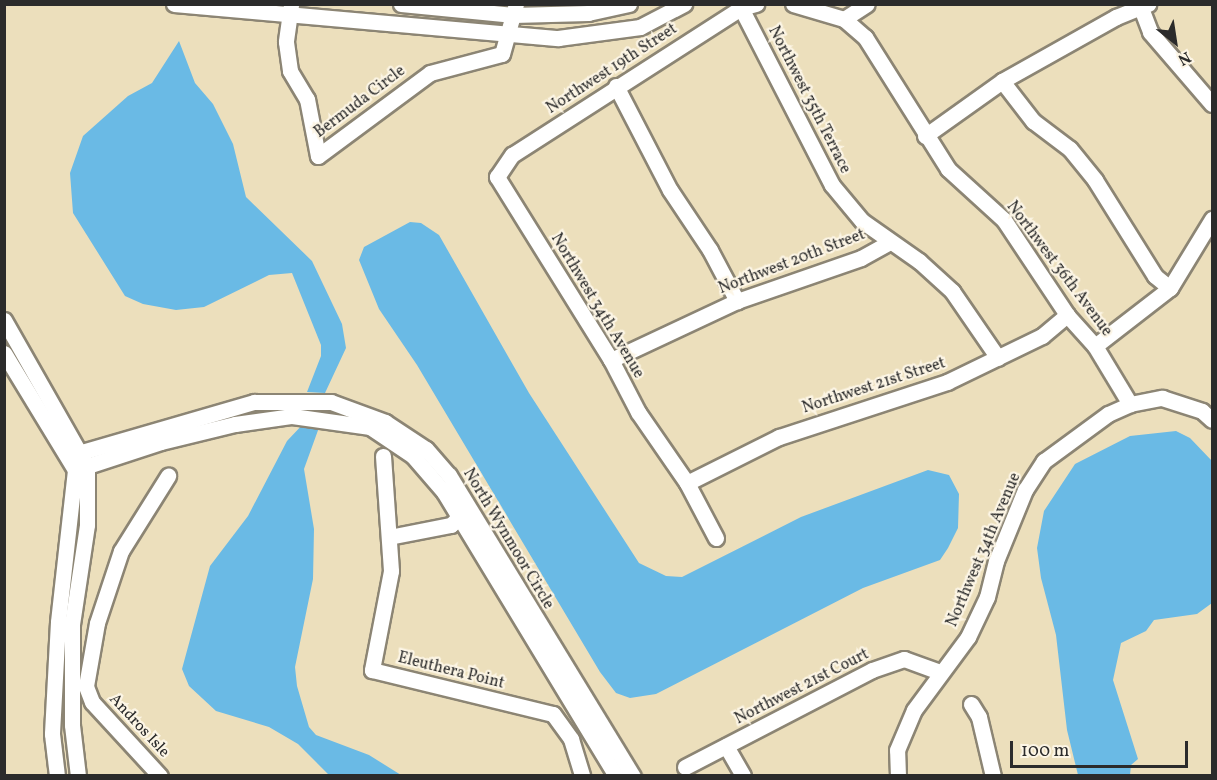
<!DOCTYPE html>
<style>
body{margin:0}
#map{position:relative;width:1217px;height:780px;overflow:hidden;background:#ecdfbc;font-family:Vollkorn,serif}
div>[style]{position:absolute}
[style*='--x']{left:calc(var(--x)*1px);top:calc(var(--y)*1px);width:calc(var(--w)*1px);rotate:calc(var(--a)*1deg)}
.water>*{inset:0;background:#6abae5}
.roads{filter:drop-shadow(2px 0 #8c8574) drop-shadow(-2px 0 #8c8574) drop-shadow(0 2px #8c8574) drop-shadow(0 -2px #8c8574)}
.minor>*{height:15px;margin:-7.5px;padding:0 7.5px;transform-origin:7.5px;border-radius:7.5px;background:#fff}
span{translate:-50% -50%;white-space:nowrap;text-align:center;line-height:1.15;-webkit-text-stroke:4.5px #fcf5e5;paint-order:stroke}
.street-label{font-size:16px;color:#2b2b2b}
.frame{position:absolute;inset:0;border:6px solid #2b2b2b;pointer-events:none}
.north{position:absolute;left:1145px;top:12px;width:60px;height:60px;-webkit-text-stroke:4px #fcf5e5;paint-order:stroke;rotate:150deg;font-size:16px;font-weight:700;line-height:24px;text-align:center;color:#2b2b2b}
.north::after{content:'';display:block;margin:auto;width:21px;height:27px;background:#2b2b2b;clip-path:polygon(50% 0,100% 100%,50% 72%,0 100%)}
.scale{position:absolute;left:1010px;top:741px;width:178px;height:27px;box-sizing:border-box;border:3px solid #2b2b2b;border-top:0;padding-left:8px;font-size:18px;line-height:21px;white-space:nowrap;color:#2b2b2b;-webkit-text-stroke:4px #fcf5e5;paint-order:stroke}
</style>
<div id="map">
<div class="water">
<i style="clip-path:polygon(179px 41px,195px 83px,213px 104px,233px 144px,246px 197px,312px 261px,342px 324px,346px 348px,325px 393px,307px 392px,321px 356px,321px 345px,292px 273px,269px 275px,204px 307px,176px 310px,143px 304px,125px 296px,73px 213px,70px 173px,83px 136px,128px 96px,152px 83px)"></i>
<i style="clip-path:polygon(410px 222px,421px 223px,439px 235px,529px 393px,639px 563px,666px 576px,682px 577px,801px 517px,928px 470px,949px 475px,959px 494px,958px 528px,948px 548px,940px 560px,863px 588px,656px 694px,630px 698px,616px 693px,600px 672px,417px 365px,379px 309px,359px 260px,364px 247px)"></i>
<i style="clip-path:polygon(305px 422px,321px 422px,304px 469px,314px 529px,313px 579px,295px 667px,297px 686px,309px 727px,316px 735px,369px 755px,401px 775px,329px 775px,298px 744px,269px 727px,216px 711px,189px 686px,182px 669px,210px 566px,248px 516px,287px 441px)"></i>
<i style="clip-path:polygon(1176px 431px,1190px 438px,1212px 461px,1212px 603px,1197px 614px,1154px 620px,1146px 631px,1121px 643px,1113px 680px,1138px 759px,1131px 765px,1130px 775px,1078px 775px,1067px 730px,1056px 635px,1041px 578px,1037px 548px,1044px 511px,1075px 464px,1130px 436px)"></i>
</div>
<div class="roads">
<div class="minor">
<i style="--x:174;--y:4;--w:386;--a:5.1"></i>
<i style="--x:558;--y:38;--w:83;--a:-7.6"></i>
<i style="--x:640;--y:27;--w:50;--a:-27.6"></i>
<i style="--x:401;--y:4;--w:113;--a:5.6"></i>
<i style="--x:513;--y:15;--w:75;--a:-1.5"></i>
<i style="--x:588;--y:13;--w:42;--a:-12.4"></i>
<i style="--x:793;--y:4;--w:53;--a:16.4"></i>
<i style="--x:844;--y:19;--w:28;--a:41"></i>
<i style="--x:865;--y:37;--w:156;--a:57.8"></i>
<i style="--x:948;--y:169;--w:76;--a:42.3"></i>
<i style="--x:1004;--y:220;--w:114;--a:56.4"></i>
<i style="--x:1067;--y:315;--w:42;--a:47.9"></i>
<i style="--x:1095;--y:346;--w:68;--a:58.9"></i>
<i style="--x:291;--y:5;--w:37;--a:98"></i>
<i style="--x:286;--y:42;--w:29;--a:82"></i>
<i style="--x:290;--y:71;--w:33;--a:59"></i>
<i style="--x:307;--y:99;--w:58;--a:79.1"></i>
<i style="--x:318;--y:156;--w:139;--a:-36.5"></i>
<i style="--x:430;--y:73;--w:74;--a:-14.8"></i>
<i style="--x:502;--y:54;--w:52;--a:-74.4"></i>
<i style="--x:741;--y:8;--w:199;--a:62.8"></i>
<i style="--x:832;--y:185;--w:47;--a:50.2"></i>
<i style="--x:862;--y:221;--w:70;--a:35.1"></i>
<i style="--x:919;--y:261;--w:45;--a:42.3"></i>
<i style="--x:952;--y:291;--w:81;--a:55.5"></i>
<i style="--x:1141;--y:8;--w:26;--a:69"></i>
<i style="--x:1150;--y:32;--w:95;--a:49.3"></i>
<i style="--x:844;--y:19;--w:27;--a:-33"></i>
<i style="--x:1002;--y:81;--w:51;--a:52.2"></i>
<i style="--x:1033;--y:121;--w:46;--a:37.1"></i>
<i style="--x:1070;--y:149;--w:40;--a:51"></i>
<i style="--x:1095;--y:180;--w:113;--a:58"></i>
<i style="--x:1155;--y:276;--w:19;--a:39"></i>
<i style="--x:616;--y:86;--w:117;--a:62.6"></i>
<i style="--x:670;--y:190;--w:72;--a:56.3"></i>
<i style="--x:710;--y:250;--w:58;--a:62.1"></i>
<i style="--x:925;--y:136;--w:95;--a:-35.5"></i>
<i style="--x:1002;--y:81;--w:131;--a:-29.3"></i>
<i style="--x:1116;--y:17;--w:35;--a:-22"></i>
<i style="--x:4;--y:320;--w:168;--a:60.4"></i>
<i style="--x:87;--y:466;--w:59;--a:90"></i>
<i style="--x:87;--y:525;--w:100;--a:98.6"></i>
<i style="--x:72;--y:624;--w:101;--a:90"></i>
<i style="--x:72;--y:725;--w:51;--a:83.3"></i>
<i style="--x:1095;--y:346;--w:95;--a:-37.7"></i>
<i style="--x:1170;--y:288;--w:81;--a:-58.7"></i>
<i style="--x:4;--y:353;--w:137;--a:58.7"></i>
<i style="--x:75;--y:470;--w:153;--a:96.4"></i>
<i style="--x:58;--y:622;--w:112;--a:93.1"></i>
<i style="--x:52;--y:734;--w:42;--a:83.2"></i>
<i style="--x:611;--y:360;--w:139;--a:-25.1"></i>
<i style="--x:737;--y:301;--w:131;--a:-19.1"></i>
<i style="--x:861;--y:258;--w:31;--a:-29"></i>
<i style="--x:68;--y:456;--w:194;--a:-16.2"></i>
<i style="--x:254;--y:402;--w:77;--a:0"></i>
<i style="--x:331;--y:402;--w:58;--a:20.3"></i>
<i style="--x:385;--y:422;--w:49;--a:33.4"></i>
<i style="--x:426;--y:449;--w:35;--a:49"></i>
<i style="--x:449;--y:475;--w:353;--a:58.6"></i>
<i style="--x:383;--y:456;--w:115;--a:86"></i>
<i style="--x:391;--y:571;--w:101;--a:100.9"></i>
<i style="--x:372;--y:670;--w:186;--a:13.7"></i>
<i style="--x:553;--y:714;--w:31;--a:54"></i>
<i style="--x:571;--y:739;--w:39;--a:73"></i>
<i style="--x:75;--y:470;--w:90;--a:-18"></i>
<i style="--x:161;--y:442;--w:76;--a:-13.7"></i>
<i style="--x:235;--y:424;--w:58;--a:-8"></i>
<i style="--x:292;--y:416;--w:79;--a:8"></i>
<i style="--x:370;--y:427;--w:52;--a:34"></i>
<i style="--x:413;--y:456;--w:48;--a:49.3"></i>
<i style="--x:444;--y:492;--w:332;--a:58.8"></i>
<i style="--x:687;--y:483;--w:103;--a:-26.6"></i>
<i style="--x:779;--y:437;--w:177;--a:-18.1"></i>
<i style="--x:947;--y:382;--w:106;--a:-25.8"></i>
<i style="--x:1042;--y:336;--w:33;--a:-40"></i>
<i style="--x:389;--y:537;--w:63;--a:-11"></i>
<i style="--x:451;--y:525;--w:22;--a:-47"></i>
<i style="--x:716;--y:538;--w:62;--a:-117.8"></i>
<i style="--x:687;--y:483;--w:86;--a:-124.6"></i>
<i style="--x:638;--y:412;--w:59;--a:-117.4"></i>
<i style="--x:611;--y:360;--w:216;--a:-121.9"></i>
<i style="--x:497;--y:177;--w:27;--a:-56"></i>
<i style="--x:512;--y:155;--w:272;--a:-32.7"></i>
<i style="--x:741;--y:8;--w:16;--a:-15"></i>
<i style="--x:971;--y:704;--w:15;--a:58"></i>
<i style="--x:979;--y:717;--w:61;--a:76.7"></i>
<i style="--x:726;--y:746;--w:34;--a:60"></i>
<i style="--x:685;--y:767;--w:211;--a:-27.4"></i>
<i style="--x:872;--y:670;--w:34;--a:-19"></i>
<i style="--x:904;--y:659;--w:37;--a:20"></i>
<i style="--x:160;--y:776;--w:100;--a:-132.6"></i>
<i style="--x:92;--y:702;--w:17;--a:-111"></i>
<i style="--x:86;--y:686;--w:64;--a:-80.1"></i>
<i style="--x:97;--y:623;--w:76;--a:-71.6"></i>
<i style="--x:121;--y:551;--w:89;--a:-57.9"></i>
<i style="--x:898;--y:776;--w:26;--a:-92"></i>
<i style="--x:897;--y:750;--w:43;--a:-67"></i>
<i style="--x:914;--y:710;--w:91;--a:-53.5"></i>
<i style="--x:968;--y:637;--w:44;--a:-64.6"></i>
<i style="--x:987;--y:597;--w:37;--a:-76"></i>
<i style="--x:996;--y:561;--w:77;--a:-67.8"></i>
<i style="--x:1025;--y:490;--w:35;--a:-57"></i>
<i style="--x:1044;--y:461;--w:79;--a:-36.3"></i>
<i style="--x:1108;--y:414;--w:24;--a:-24"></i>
<i style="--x:1130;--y:404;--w:33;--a:-11"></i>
<i style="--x:1162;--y:398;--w:42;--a:18"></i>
<i style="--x:1202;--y:411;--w:13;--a:42"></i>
</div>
</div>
<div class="street-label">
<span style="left:612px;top:69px;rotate:-33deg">Northwest 19th Street</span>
<span style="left:809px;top:100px;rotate:63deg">Northwest 35th Terrace</span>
<span style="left:360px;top:102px;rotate:-37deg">Bermuda Circle</span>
<span style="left:792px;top:262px;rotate:-21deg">Northwest 20th Street</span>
<span style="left:1059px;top:269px;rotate:53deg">Northwest 36th Avenue</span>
<span style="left:597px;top:306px;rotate:59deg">Northwest 34th Avenue</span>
<span style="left:874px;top:386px;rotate:-18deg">Northwest 21st Street</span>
<span style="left:508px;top:539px;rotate:59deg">North Wynmoor Circle</span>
<span style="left:984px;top:550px;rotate:-67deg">Northwest 34th Avenue</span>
<span style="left:451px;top:671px;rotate:14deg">Eleuthera Point</span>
<span style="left:802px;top:687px;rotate:-27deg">Northwest 21st Court</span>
<span style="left:139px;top:726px;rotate:47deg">Andros Isle</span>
</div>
<div class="frame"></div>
<div class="north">N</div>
<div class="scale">100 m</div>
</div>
